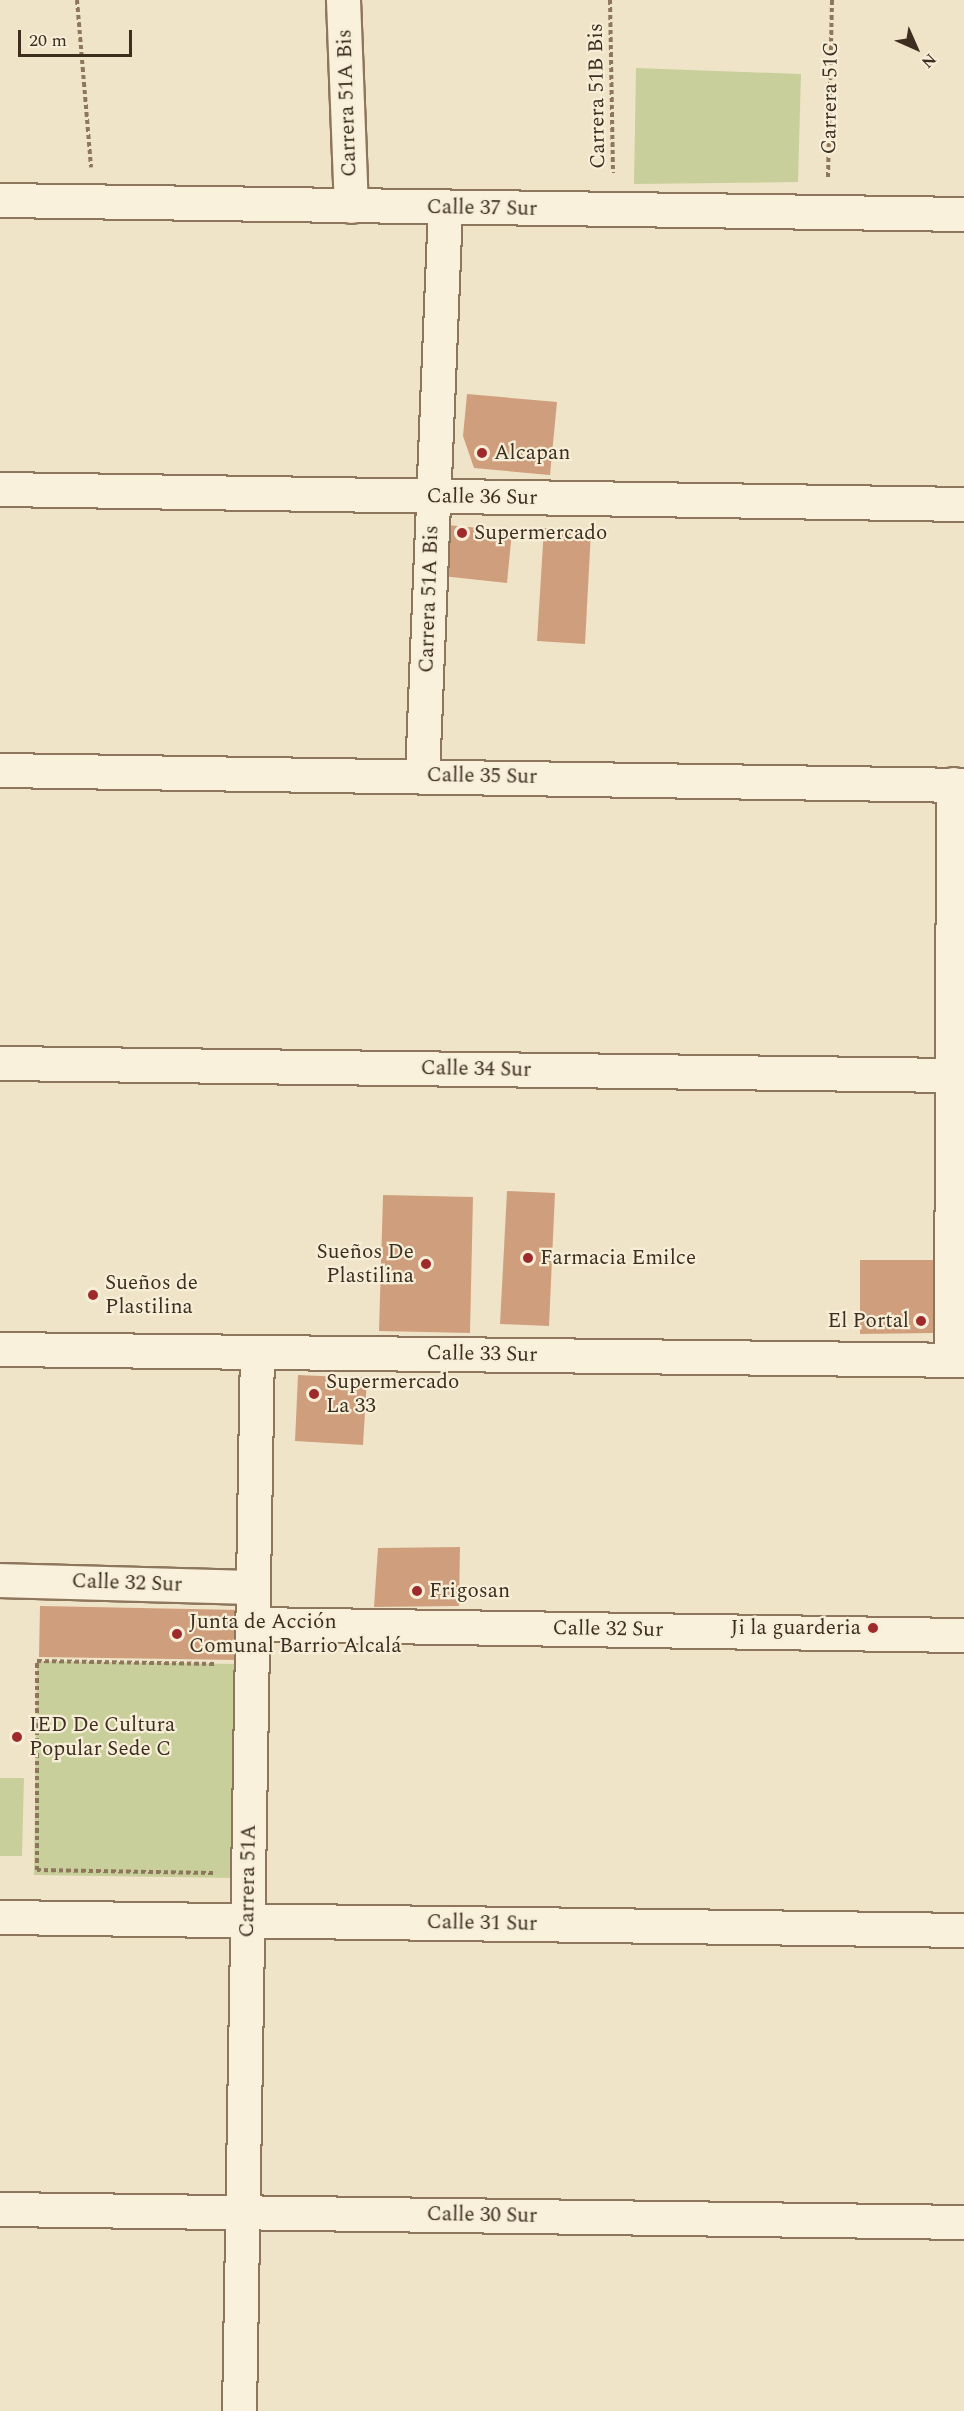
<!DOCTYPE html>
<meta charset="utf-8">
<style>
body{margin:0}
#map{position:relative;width:964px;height:2411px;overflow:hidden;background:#f0e4c8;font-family:Spectral,serif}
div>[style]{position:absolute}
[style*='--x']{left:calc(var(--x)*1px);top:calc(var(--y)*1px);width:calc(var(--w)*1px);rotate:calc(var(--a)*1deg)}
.green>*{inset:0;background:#c9cf9b}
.building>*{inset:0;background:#cf9f7d}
.path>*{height:4px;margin-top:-2px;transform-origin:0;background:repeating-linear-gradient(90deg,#8d765c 0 4.5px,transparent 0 7.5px)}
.roads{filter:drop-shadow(2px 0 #8d765c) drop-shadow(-2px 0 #8d765c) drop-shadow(0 2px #8d765c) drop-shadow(0 -2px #8d765c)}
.street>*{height:33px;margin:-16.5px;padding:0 16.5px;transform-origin:16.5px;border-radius:16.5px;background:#faf1dc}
.secondary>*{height:33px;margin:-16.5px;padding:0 16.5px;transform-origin:16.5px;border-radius:16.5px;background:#faf1dc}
.dots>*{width:16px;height:16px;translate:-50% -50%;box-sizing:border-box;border:3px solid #f7eed8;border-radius:50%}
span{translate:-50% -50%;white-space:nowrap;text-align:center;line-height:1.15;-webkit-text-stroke:4.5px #f7eed8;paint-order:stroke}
.street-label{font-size:21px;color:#3d2e20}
.poi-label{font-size:21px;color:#3d2e20}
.left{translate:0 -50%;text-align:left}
.right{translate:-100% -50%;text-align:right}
.north{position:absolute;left:886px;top:18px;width:60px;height:60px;-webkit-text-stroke:4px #f7eed8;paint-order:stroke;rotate:135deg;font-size:16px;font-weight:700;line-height:24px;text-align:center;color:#3d2e20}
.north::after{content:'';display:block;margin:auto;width:21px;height:27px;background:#3d2e20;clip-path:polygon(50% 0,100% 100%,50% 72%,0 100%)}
.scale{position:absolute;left:18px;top:30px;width:114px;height:27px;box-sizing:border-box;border:3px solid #3d2e20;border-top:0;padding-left:8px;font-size:18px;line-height:21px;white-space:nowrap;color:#3d2e20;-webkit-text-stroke:4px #f7eed8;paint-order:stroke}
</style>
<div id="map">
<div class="green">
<i style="clip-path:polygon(636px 68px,801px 74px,798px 182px,634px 184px)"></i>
<i style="clip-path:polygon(37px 1661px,238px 1664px,234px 1878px,34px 1875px)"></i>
<i style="clip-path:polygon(0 1778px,24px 1778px,22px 1856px,0 1856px)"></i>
</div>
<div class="building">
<i style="clip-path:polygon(467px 394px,557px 402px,550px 475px,474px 468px,463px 436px)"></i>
<i style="clip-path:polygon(447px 525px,512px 531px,507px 583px,442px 576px)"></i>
<i style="clip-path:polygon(544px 528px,591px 531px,585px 644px,537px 641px)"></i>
<i style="clip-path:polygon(507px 1191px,555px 1193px,549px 1326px,500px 1324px)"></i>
<i style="clip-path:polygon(383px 1195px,473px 1197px,470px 1333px,379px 1331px)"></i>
<i style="clip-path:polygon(860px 1260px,934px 1260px,933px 1333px,860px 1334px)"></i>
<i style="clip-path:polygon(298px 1375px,367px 1378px,363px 1445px,295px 1441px)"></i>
<i style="clip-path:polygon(460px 1547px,459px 1606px,374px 1607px,378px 1548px)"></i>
<i style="clip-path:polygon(40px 1606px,240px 1610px,239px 1660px,39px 1657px)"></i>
</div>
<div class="path">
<i style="--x:77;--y:0;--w:168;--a:85.2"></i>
<i style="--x:610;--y:0;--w:173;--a:89"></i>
<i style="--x:828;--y:177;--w:177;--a:-88.7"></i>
<i style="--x:213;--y:1873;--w:176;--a:-179"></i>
<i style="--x:37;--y:1870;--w:209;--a:-90"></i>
<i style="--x:37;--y:1661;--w:178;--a:1"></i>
</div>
<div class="roads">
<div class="street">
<i style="--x:343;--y:0;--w:206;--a:87.8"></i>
<i style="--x:0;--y:489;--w:964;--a:0.89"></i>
<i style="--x:0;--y:770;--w:964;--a:0.89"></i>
<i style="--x:422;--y:775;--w:567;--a:-87.68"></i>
<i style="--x:0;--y:1063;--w:952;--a:0.72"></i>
<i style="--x:951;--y:1360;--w:576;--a:-89.8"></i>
<i style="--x:0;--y:1580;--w:253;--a:1.6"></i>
<i style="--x:253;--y:1624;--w:711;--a:0.89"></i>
<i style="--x:0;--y:1917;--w:964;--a:0.77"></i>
<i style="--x:0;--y:2209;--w:964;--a:0.77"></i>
<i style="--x:239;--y:2411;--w:1059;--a:-89.03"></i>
</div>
<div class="secondary">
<i style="--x:0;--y:200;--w:964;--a:0.83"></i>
<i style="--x:0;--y:1349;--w:964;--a:0.65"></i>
</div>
</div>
<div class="dots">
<i style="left:482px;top:453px;background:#9e2a2b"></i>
<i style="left:462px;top:533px;background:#9e2a2b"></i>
<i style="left:528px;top:1258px;background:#9e2a2b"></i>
<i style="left:426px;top:1264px;background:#9e2a2b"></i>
<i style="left:93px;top:1295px;background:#9e2a2b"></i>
<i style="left:921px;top:1321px;background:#9e2a2b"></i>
<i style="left:314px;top:1394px;background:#9e2a2b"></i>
<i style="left:417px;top:1591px;background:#9e2a2b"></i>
<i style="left:873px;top:1628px;background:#9e2a2b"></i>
<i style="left:177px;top:1634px;background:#9e2a2b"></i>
<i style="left:17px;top:1737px;background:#9e2a2b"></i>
</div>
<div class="street-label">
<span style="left:597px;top:96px;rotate:-91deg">Carrera 51B Bis</span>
<span style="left:830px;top:98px;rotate:-89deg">Carrera 51C</span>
<span style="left:347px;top:103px;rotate:-92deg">Carrera 51A Bis</span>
<span style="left:482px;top:208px;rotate:1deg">Calle 37 Sur</span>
<span style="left:482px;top:497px;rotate:1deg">Calle 36 Sur</span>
<span style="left:429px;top:599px;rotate:-88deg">Carrera 51A Bis</span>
<span style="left:482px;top:776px;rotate:1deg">Calle 35 Sur</span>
<span style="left:476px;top:1069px;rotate:1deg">Calle 34 Sur</span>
<span style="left:482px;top:1354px;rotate:1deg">Calle 33 Sur</span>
<span style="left:127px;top:1583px;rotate:2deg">Calle 32 Sur</span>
<span style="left:608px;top:1629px;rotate:1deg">Calle 32 Sur</span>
<span style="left:248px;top:1881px;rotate:-89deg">Carrera 51A</span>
<span style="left:482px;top:1923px;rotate:1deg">Calle 31 Sur</span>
<span style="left:482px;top:2215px;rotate:1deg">Calle 30 Sur</span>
</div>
<div class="poi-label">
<span class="left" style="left:494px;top:453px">Alcapan</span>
<span class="left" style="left:474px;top:533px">Supermercado</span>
<span class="right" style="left:414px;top:1264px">Sueños De<br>Plastilina</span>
<span class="left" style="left:540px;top:1258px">Farmacia Emilce</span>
<span class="left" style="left:105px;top:1295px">Sueños de<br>Plastilina</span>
<span class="right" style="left:909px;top:1321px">El Portal</span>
<span class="left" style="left:326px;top:1394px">Supermercado<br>La 33</span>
<span class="left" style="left:429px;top:1591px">Frigosan</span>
<span class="left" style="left:189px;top:1634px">Junta de Acción<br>Comunal Barrio Alcalá</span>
<span class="right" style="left:861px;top:1628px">Ji la guarderia</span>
<span class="left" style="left:29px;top:1737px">IED De Cultura<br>Popular Sede C</span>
</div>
<div class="north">N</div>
<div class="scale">20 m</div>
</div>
